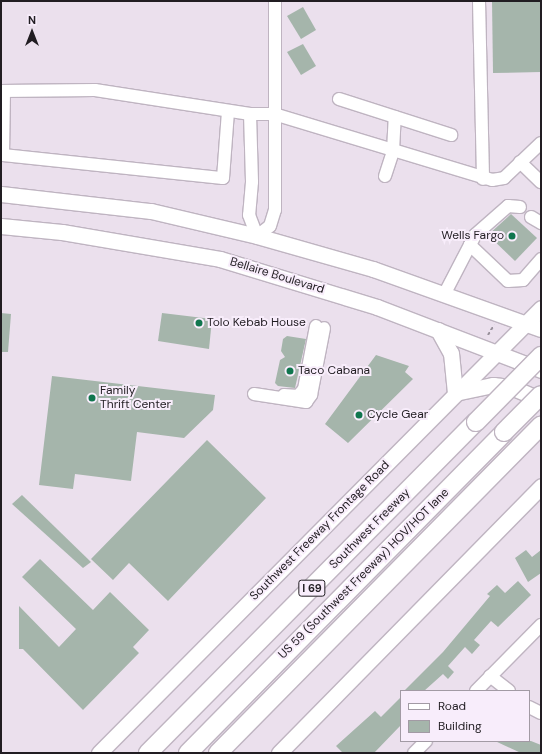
<!DOCTYPE html>
<style>
body{margin:0}
#map{position:relative;width:542px;height:754px;overflow:hidden;background:#ebe0ed;font-family:"DM Sans",sans-serif}
div>[style]{position:absolute}
[style*='--x']{left:calc(var(--x)*1px);top:calc(var(--y)*1px);width:calc(var(--w)*1px);rotate:calc(var(--a)*1deg)}
.building>*{inset:0;background:#a5b5ab}
.path>*{height:2px;margin-top:-1px;transform-origin:0;background:repeating-linear-gradient(90deg,#98909a 0 3px,transparent 0 6px)}
.roads{filter:drop-shadow(1px 0 #bfb4c1) drop-shadow(-1px 0 #bfb4c1) drop-shadow(0 1px #bfb4c1) drop-shadow(0 -1px #bfb4c1)}
.minor>*{height:12px;margin:-6px;padding:0 6px;transform-origin:6px;border-radius:6px;background:#fff}
.major>*{height:15px;margin:-7.5px;padding:0 7.5px;transform-origin:7.5px;border-radius:7.5px;background:#fff}
.highway>*{height:18px;margin:-9px;padding:0 9px;transform-origin:9px;border-radius:9px;background:#fff}
.bridges{filter:drop-shadow(1px 0 #bfb4c1) drop-shadow(-1px 0 #bfb4c1) drop-shadow(0 1px #bfb4c1) drop-shadow(0 -1px #bfb4c1)}
.highway-bridge>*{height:18px;margin:-9px;padding:0 9px;transform-origin:9px;border-radius:9px;background:#fff}
.dots>*{width:11px;height:11px;translate:-50% -50%;box-sizing:border-box;border:2px solid #f8edfb;border-radius:50%}
span{translate:-50% -50%;white-space:nowrap;text-align:center;line-height:1.15;-webkit-text-stroke:4px #f8edfb;paint-order:stroke}
.shield-label span{padding:1px 3px;background:#f8edfb;border:1px solid;border-radius:3px;-webkit-text-stroke-width:0}
.shield-label{font-size:11px;color:#211d22;font-weight:700}
.poi-label{font-size:12px;color:#211d22}
.right{translate:-100% -50%;text-align:right}
.left{translate:0 -50%;text-align:left}
.street-label{font-size:12px;color:#211d22}
.frame{position:absolute;inset:0;border:2px solid #211d22;pointer-events:none}
.legend{position:absolute;left:400px;top:690px;width:130px;height:52px;box-sizing:border-box;background:#f8edfb;border:1px solid #a29aa4;margin:0;padding:5px 7px;list-style:none;font-size:12px;color:#211d22}
.legend li{display:flex;align-items:center;gap:8px;height:20px}
.legend b{width:20px;border:1px solid #a29aa4}
.north{position:absolute;left:12px;top:12px;width:40px;height:40px;-webkit-text-stroke:3px #f8edfb;paint-order:stroke;rotate:0deg;font-size:11px;font-weight:700;line-height:16px;text-align:center;color:#211d22}
.north::after{content:'';display:block;margin:auto;width:14px;height:18px;background:#211d22;clip-path:polygon(50% 0,100% 100%,50% 72%,0 100%)}
</style>
<div id="map">
<div class="building">
<i style="clip-path:polygon(492px 1px,541px 1px,541px 72px,493px 73px)"></i>
<i style="clip-path:polygon(303px 7px,316px 30px,301px 39px,287px 16px)"></i>
<i style="clip-path:polygon(303px 44px,316px 66px,301px 75px,287px 52px)"></i>
<i style="clip-path:polygon(511px 214px,537px 238px,515px 261px,488px 235px)"></i>
<i style="clip-path:polygon(1px 313px,11px 314px,8px 352px,1px 352px)"></i>
<i style="clip-path:polygon(162px 313px,212px 319px,209px 349px,158px 341px)"></i>
<i style="clip-path:polygon(287px 336px,306px 339px,295px 388px,278px 386px,275px 383px,280px 360px,285px 357px,281px 351px,283px 339px)"></i>
<i style="clip-path:polygon(376px 355px,409px 366px,405px 372px,413px 379px,348px 443px,325px 424px)"></i>
<i style="clip-path:polygon(52px 376px,215px 395px,213px 410px,184px 438px,137px 432px,131px 481px,75px 474px,73px 489px,39px 485px)"></i>
<i style="clip-path:polygon(207px 440px,266px 498px,168px 601px,129px 563px,113px 580px,91px 559px)"></i>
<i style="clip-path:polygon(22px 495px,91px 562px,83px 568px,12px 504px)"></i>
<i style="clip-path:polygon(526px 550px,532px 557px,541px 550px,541px 573px,528px 582px,515px 558px)"></i>
<i style="clip-path:polygon(40px 559px,93px 610px,110px 592px,149px 630px,133px 647px,139px 653px,83px 710px,23px 649px,19px 649px,19px 606px,59px 647px,76px 629px,22px 577px)"></i>
<i style="clip-path:polygon(518px 581px,531px 595px,498px 627px,491px 621px,474px 640px,480px 645px,472px 654px,465px 647px,448px 666px,454px 672px,448px 679px,443px 674px,424px 691px,404px 691px,443px 652px,490px 596px,487px 594px,497px 585px,505px 593px)"></i>
<i style="clip-path:polygon(401px 697px,401px 725px,374px 753px,343px 753px,336px 746px,375px 711px,381px 717px)"></i>
<i style="clip-path:polygon(495px 741px,531px 741px,541px 745px,541px 753px,521px 753px)"></i>
</div>
<div class="path">
<i style="--x:488;--y:335;--w:12;--a:-59"></i>
</div>
<div class="roads">
<div class="minor">
<i style="--x:479;--y:1;--w:178;--a:88.7"></i>
<i style="--x:1;--y:91;--w:94;--a:-0.6"></i>
<i style="--x:95;--y:90;--w:157;--a:8.8"></i>
<i style="--x:250;--y:114;--w:24;--a:0"></i>
<i style="--x:274;--y:114;--w:228;--a:16.8"></i>
<i style="--x:492;--y:180;--w:12;--a:-9"></i>
<i style="--x:504;--y:178;--w:51;--a:-43.4"></i>
<i style="--x:4;--y:91;--w:64;--a:90.9"></i>
<i style="--x:3;--y:155;--w:221;--a:6"></i>
<i style="--x:223;--y:178;--w:67;--a:-85.7"></i>
<i style="--x:339;--y:99;--w:118;--a:17.8"></i>
<i style="--x:250;--y:114;--w:68;--a:88.3"></i>
<i style="--x:252;--y:182;--w:33;--a:95"></i>
<i style="--x:249;--y:215;--w:22;--a:69"></i>
<i style="--x:257;--y:236;--w:16;--a:-38"></i>
<i style="--x:270;--y:226;--w:17;--a:-73"></i>
<i style="--x:275;--y:210;--w:209;--a:-90"></i>
<i style="--x:520;--y:162;--w:29;--a:44"></i>
<i style="--x:385;--y:176;--w:26;--a:-72"></i>
<i style="--x:393;--y:151;--w:34;--a:-87"></i>
<i style="--x:531;--y:217;--w:12;--a:31"></i>
<i style="--x:470;--y:245;--w:11;--a:-63"></i>
<i style="--x:475;--y:235;--w:44;--a:-41.3"></i>
<i style="--x:508;--y:206;--w:12;--a:5"></i>
<i style="--x:445;--y:293;--w:54;--a:-62.5"></i>
<i style="--x:470;--y:245;--w:52;--a:43.5"></i>
<i style="--x:508;--y:281;--w:15;--a:-4"></i>
<i style="--x:523;--y:280;--w:28;--a:-49"></i>
<i style="--x:254;--y:394;--w:53;--a:8.7"></i>
<i style="--x:306;--y:402;--w:9;--a:-54"></i>
<i style="--x:311;--y:395;--w:68;--a:-79"></i>
<i style="--x:284;--y:395;--w:14;--a:4"></i>
<i style="--x:298;--y:396;--w:9;--a:-49"></i>
<i style="--x:304;--y:389;--w:64;--a:-79.2"></i>
<i style="--x:490;--y:676;--w:24;--a:38"></i>
<i style="--x:476;--y:691;--w:93;--a:-45.4"></i>
<i style="--x:529;--y:707;--w:13;--a:27"></i>
<i style="--x:414;--y:753;--w:17;--a:-45"></i>
</div>
<div class="major">
<i style="--x:1;--y:194;--w:151;--a:6.5"></i>
<i style="--x:151;--y:211;--w:109;--a:13.3"></i>
<i style="--x:257;--y:236;--w:121;--a:15.9"></i>
<i style="--x:373;--y:269;--w:178;--a:19.7"></i>
<i style="--x:1;--y:226;--w:61;--a:5.6"></i>
<i style="--x:62;--y:232;--w:160;--a:9.7"></i>
<i style="--x:220;--y:259;--w:164;--a:17"></i>
<i style="--x:377;--y:307;--w:176;--a:21"></i>
<i style="--x:438;--y:330;--w:26;--a:61"></i>
<i style="--x:451;--y:353;--w:40;--a:84.3"></i>
<i style="--x:455;--y:393;--w:39;--a:-12"></i>
<i style="--x:493;--y:385;--w:18;--a:6"></i>
<i style="--x:511;--y:387;--w:33;--a:23"></i>
<i style="--x:99;--y:753;--w:627;--a:-45.19"></i>
<i style="--x:279;--y:753;--w:374;--a:-45.5"></i>
</div>
<div class="highway">
<i style="--x:148;--y:753;--w:466;--a:-45.3"></i>
<i style="--x:188;--y:753;--w:450;--a:-45.4"></i>
<i style="--x:218;--y:753;--w:460;--a:-45.4"></i>
</div>
</div>
<div class="bridges">
<div class="highway-bridge">
<i style="--x:476;--y:422;--w:93;--a:-45.4"></i>
<i style="--x:504;--y:432;--w:52;--a:-45"></i>
</div>
</div>
<div class="dots">
<i style="left:512px;top:236px;background:#10764e"></i>
<i style="left:199px;top:323px;background:#10764e"></i>
<i style="left:290px;top:371px;background:#10764e"></i>
<i style="left:92px;top:398px;background:#10764e"></i>
<i style="left:359px;top:415px;background:#10764e"></i>
</div>
<div class="shield-label">
<span style="left:312px;top:588px">I 69</span>
</div>
<div class="poi-label">
<span class="right" style="left:504px;top:236px">Wells Fargo</span>
<span class="left" style="left:207px;top:323px">Tolo Kebab House</span>
<span class="left" style="left:298px;top:371px">Taco Cabana</span>
<span class="left" style="left:100px;top:398px">Family<br>Thrift Center</span>
<span class="left" style="left:367px;top:415px">Cycle Gear</span>
</div>
<div class="street-label">
<span style="left:277px;top:276px;rotate:17deg">Bellaire Boulevard</span>
<span style="left:370px;top:529px;rotate:-45deg">Southwest Freeway</span>
<span style="left:320px;top:531px;rotate:-45deg">Southwest Freeway Frontage Road</span>
<span style="left:364px;top:574px;rotate:-45deg">US 59 (Southwest Freeway) HOV/HOT lane</span>
</div>
<div class="frame"></div>
<ul class="legend">
<li><b style="height:5px;background:#fff"></b>Road</li>
<li><b style="height:11px;background:#a5b5ab"></b>Building</li>
</ul>
<div class="north">N</div>
</div>
